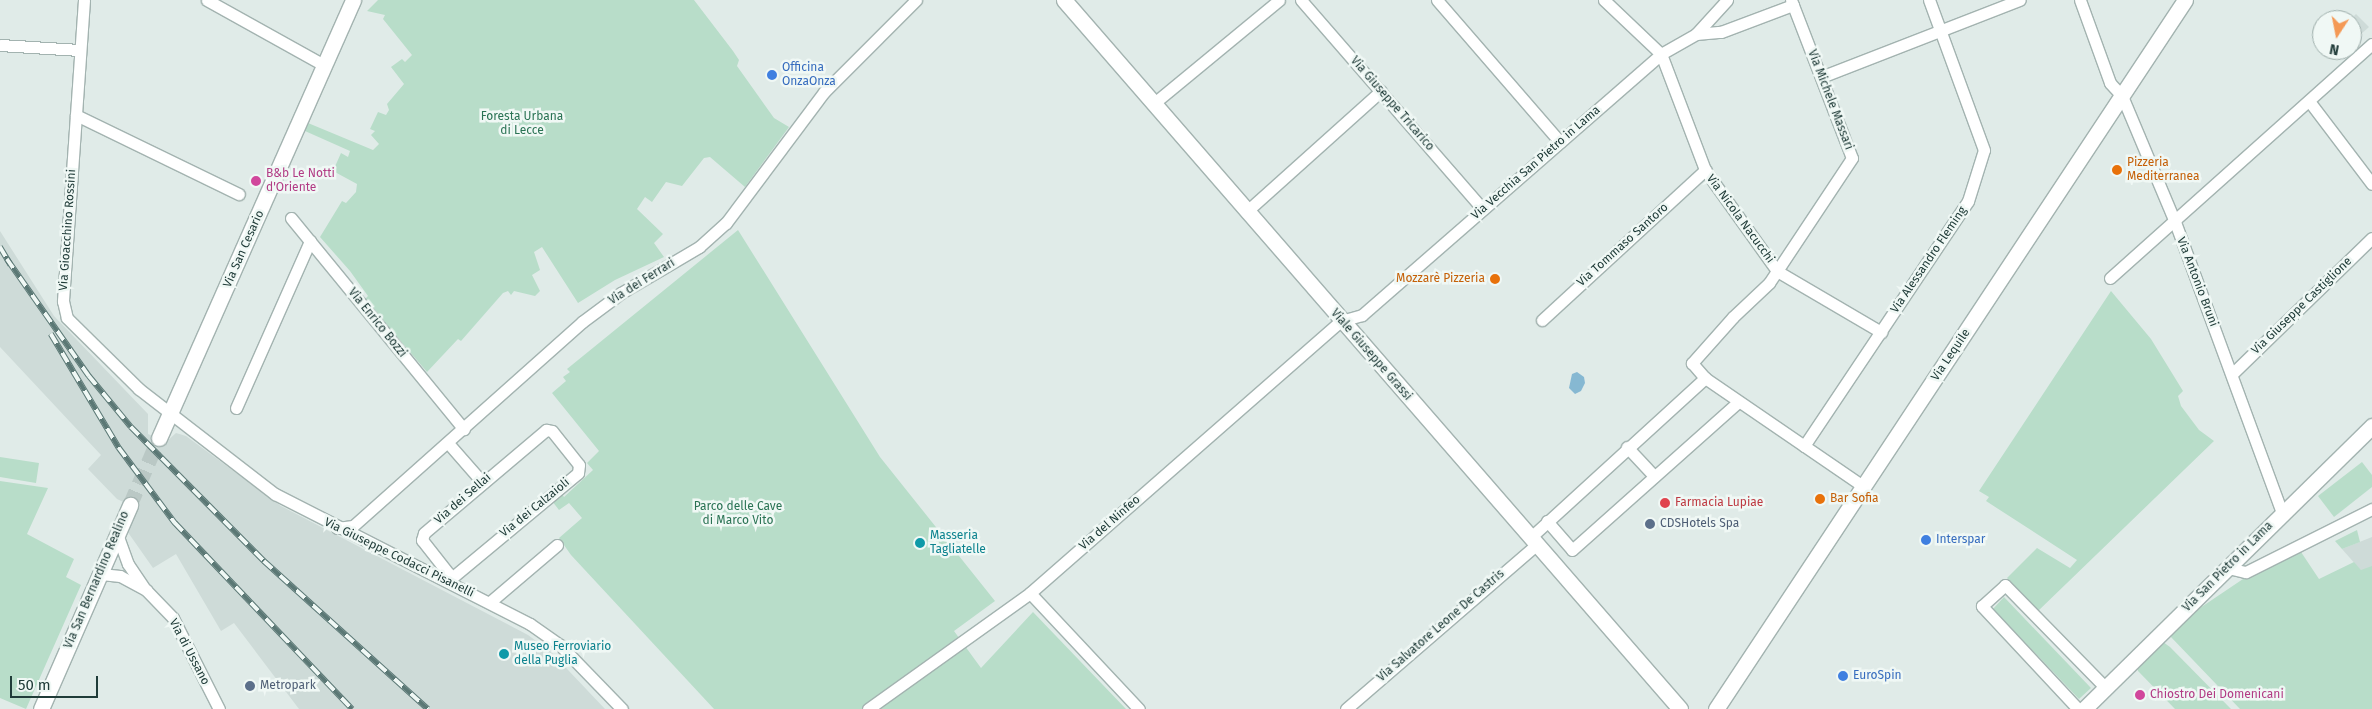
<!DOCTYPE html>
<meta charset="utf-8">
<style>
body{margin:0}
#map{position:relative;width:2372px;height:709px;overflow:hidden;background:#e0ebe8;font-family:"Fira Sans",sans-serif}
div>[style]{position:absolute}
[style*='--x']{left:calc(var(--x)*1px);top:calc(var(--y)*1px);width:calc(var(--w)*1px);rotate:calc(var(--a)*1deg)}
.built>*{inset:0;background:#cedbd8}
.green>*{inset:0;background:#b8ddc9}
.water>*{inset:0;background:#86b8d2}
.secondary-tunnel>*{height:15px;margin-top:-7.5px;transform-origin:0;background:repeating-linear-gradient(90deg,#bac8c5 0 15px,transparent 0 23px)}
.roads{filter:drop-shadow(1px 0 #a3b3b0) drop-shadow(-1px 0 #a3b3b0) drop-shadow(0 1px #a3b3b0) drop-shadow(0 -1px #a3b3b0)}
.street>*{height:11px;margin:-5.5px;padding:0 5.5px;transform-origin:5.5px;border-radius:5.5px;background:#fff}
.secondary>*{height:15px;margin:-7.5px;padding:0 7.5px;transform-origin:7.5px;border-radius:7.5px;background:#fff}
.rail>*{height:5.5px;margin-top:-2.75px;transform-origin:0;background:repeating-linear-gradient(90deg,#f0f8f5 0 11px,#5b7875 0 22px);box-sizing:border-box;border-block:1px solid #5b7875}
.dots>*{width:14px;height:14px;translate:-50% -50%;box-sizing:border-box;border:2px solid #f0f8f5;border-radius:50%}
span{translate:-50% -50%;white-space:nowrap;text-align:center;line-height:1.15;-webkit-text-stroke:5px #f0f8f5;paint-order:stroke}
.shop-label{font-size:12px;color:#366cbe}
.left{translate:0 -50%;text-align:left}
.street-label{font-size:12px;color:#203c39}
.park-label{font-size:12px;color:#2a7354}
.food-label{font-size:12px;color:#c56008}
.right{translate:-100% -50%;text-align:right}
.hotel-label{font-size:12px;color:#b23c85}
.health-label{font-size:12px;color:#be3a42}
.service-label{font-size:12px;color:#4e5e75}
.culture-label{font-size:12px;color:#0d838f}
.north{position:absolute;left:2312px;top:10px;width:50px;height:50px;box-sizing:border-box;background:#f0f8f5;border:1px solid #9dadaa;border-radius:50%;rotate:191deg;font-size:14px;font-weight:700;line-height:20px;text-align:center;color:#203c39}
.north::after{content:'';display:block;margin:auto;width:18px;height:22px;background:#f49955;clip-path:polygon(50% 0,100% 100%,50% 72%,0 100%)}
.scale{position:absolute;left:10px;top:676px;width:88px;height:22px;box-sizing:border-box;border:2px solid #203c39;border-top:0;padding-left:6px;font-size:15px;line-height:18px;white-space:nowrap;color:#203c39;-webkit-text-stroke:4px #f0f8f5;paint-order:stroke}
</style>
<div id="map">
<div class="built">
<i style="clip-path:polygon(2356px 14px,2369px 27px,2352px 42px,2350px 20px)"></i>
<i style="clip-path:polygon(0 231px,54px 316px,148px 414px,148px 434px,166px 442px,176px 433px,186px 436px,281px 506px,528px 635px,551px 652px,605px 709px,299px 709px,234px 623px,221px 631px,176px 554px,153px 568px,127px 531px,138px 509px,117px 499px,88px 469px,101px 455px,0 347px)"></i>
<i style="clip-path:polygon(2372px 537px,2372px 583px,2342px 549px)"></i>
</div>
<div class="green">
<i style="clip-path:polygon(378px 0,694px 0,733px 51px,739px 60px,737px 66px,774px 118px,789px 127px,745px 187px,710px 157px,704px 158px,682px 186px,666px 182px,652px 202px,645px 197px,637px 209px,663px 234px,654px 243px,664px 257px,615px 280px,578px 303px,542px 247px,534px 252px,540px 270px,532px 275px,540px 291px,535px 296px,514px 291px,511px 295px,508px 291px,503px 293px,461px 341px,458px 339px,427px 372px,365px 299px,368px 296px,350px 271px,320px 237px,342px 201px,346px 203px,356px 192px,357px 184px,333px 171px,341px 153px,348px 157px,350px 151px,305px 131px,308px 123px,373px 150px,379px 144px,371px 135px,375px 131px,370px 129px,378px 112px,386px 115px,389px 110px,387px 104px,404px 84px,391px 67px,402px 59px,405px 62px,412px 55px,383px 19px,385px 15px,367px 11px)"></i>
<i style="clip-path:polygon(738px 230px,880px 457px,995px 601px,954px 631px,981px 668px,1033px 612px,1126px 709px,714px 709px,571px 555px,559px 538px,582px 518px,569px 503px,559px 510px,552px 501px,561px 493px,564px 497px,593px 470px,587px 463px,599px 451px,552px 393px,566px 381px,563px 377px,570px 372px,567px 369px)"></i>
<i style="clip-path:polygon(2111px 291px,2151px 339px,2183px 391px,2178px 396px,2181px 406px,2199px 430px,2214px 441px,2037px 612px,2007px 578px,2037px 548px,2070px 568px,2077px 560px,1986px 501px,1989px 497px,1979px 491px)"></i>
<i style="clip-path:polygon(0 457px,39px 463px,36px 483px,0 477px)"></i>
<i style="clip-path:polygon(2362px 462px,2372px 475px,2372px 487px,2334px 517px,2318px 496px)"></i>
<i style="clip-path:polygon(0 481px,48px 488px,27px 534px,74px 559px,66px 577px,81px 585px,26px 709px,0 698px)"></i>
<i style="clip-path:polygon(2357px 530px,2360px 542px,2342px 549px,2335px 541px)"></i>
<i style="clip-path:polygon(2301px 552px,2319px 579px,2354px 562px,2361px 570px,2372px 566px,2372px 709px,2240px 709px,2170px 636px,2197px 610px,2243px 579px)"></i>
<i style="clip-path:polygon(2004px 597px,2091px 688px,2079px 699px,1993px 609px)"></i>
<i style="clip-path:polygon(2163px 642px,2170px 647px,2231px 709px,2175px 709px,2138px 671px,2137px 667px)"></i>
</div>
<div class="water">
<i style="clip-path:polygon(1577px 372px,1584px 377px,1585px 383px,1581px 391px,1575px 394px,1569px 388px,1572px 374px)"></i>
</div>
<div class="secondary-tunnel">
<i style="--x:130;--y:505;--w:73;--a:-66.6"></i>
</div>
<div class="roads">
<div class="street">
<i style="--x:84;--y:0;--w:302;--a:94"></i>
<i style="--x:63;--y:301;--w:17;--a:77"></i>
<i style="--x:67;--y:318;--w:101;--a:44.6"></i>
<i style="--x:139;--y:389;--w:172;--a:37.7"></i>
<i style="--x:275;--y:494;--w:286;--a:27"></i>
<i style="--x:530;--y:624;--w:37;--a:35"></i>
<i style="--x:560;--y:645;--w:89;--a:45.9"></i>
<i style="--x:207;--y:0;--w:134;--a:29.1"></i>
<i style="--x:1301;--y:0;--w:277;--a:49"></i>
<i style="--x:1437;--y:0;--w:188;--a:49.1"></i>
<i style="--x:1604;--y:0;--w:79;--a:43.5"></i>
<i style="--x:1661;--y:54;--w:124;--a:69.2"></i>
<i style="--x:1705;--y:170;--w:124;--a:54.5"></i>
<i style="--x:1777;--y:271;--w:121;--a:30.4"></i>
<i style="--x:1791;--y:0;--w:169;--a:68.9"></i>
<i style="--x:1852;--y:158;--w:150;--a:123.6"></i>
<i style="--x:1769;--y:283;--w:50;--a:136.6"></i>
<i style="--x:1733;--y:317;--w:62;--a:131.7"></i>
<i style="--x:1692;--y:363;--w:20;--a:49"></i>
<i style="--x:1705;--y:378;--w:193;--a:34.4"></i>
<i style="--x:2080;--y:0;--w:88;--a:70.1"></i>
<i style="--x:2110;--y:83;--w:18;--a:47"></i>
<i style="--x:2122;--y:96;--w:137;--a:67.2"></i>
<i style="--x:2175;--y:222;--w:310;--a:69.8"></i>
<i style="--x:1696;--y:34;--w:25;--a:-5"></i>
<i style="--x:1721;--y:32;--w:77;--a:-20.6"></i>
<i style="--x:0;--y:45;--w:80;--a:3.6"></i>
<i style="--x:1821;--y:77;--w:213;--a:-21.2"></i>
<i style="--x:2309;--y:101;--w:104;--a:52.8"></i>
<i style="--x:1153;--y:104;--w:163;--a:-39.5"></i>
<i style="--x:76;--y:115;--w:181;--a:25.9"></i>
<i style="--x:1246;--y:212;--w:181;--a:-41.9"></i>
<i style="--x:291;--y:218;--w:273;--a:50.7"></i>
<i style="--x:2110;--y:278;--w:351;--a:-41.8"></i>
<i style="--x:1542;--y:320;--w:222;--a:-42.6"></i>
<i style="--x:2232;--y:374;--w:195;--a:-44.2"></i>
<i style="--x:236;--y:408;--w:183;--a:-66.1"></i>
<i style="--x:546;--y:430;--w:6;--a:9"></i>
<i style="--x:552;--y:431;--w:43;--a:51.5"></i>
<i style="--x:579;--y:465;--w:8;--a:97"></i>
<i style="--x:578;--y:473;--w:169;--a:140.3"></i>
<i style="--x:448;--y:581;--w:8;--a:-90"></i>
<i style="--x:448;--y:573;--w:42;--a:-128.2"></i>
<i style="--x:422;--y:540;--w:7;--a:-74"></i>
<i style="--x:424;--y:533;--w:160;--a:-40.2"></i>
<i style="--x:448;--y:443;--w:53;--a:48.8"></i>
<i style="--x:1804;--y:446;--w:295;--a:-56.2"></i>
<i style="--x:1968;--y:201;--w:53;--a:-72.6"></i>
<i style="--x:1984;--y:150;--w:160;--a:-110.1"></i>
<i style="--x:1627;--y:447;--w:40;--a:47"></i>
<i style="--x:1547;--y:521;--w:38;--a:49"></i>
<i style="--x:1572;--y:550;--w:222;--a:-41.7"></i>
<i style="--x:337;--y:528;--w:16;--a:-7"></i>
<i style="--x:353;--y:526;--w:307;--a:-41.7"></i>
<i style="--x:582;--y:322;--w:49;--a:-36.6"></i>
<i style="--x:621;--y:293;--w:91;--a:-30.5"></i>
<i style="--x:699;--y:247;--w:36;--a:-42"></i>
<i style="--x:726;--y:223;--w:164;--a:-53.2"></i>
<i style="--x:824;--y:92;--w:130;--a:-45"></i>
<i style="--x:117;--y:534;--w:32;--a:70"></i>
<i style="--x:128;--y:564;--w:29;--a:56"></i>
<i style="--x:1531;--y:537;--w:236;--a:-42.4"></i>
<i style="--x:2228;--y:568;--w:18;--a:13"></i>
<i style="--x:2246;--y:572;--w:141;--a:-26.6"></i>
<i style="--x:101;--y:574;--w:19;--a:6"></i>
<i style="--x:120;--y:576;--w:30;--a:28"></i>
<i style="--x:146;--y:590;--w:39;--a:46"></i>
<i style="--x:173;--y:618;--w:102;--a:63.2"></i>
<i style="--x:1030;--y:593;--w:159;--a:46.8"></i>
<i style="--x:490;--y:602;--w:88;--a:-40.4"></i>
<i style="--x:868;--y:709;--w:199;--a:-35.6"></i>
<i style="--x:1030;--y:593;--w:413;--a:-41.2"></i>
<i style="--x:1341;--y:321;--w:22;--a:-16"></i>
<i style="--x:1362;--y:315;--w:397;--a:-41.1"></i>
<i style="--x:1661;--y:54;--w:40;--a:-29.7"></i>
<i style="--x:1696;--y:34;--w:46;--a:-47.6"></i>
<i style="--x:1346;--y:709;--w:252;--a:-40.8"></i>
<i style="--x:2078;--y:709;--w:141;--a:-133"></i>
<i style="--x:1982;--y:606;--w:31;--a:-42"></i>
<i style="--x:2005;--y:585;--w:144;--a:45.6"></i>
</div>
<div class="secondary">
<i style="--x:1064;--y:0;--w:939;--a:49.01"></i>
<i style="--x:159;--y:438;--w:479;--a:-66.1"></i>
<i style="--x:41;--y:709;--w:223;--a:-66.4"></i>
<i style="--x:1716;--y:709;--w:850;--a:-56.52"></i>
<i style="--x:2084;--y:709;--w:404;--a:-44.5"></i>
</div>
</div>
<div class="rail">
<i style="--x:0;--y:247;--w:21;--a:59"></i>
<i style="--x:7;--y:259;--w:143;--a:55"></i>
<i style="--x:89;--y:376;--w:66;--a:50.5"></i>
<i style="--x:131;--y:427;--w:189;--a:45.2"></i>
<i style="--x:264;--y:561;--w:221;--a:42.1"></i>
<i style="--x:51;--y:334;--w:133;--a:59.2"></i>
<i style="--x:119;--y:448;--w:94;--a:53.3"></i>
<i style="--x:175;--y:523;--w:257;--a:46.4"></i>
</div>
<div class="dots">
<i style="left:772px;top:75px;background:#3f7fe0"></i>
<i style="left:2117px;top:170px;background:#e8710a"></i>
<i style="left:256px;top:181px;background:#d1479c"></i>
<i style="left:1495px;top:279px;background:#e8710a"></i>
<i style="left:1820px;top:499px;background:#e8710a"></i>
<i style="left:1665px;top:503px;background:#e0444e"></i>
<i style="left:1650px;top:524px;background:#5c6f8a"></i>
<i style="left:1926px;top:540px;background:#3f7fe0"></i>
<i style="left:920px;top:543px;background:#0f9aa8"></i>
<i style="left:504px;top:654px;background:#0f9aa8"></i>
<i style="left:1843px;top:676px;background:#3f7fe0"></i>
<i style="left:250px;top:686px;background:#5c6f8a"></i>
<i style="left:2140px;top:695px;background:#d1479c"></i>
</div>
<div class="shop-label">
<span class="left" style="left:782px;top:75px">Officina<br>OnzaOnza</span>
<span class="left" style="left:1936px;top:540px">Interspar</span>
<span class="left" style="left:1853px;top:676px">EuroSpin</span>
</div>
<div class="street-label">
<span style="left:1830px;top:100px;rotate:69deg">Via Michele Massari</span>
<span style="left:1392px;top:104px;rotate:49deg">Via Giuseppe Tricarico</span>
<span style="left:1536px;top:163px;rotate:-41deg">Via Vecchia San Pietro in Lama</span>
<span style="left:1740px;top:219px;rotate:54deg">Via Nicola Nacucchi</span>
<span style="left:68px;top:230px;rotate:-86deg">Via Gioacchino Rossini</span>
<span style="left:1623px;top:245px;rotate:-42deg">Via Tommaso Santoro</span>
<span style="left:244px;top:249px;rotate:-66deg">Via San Cesario</span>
<span style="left:1929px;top:260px;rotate:-56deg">Via Alessandro Fleming</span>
<span style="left:642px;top:282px;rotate:-32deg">Via dei Ferrari</span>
<span style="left:2197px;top:282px;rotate:69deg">Via Antonio Bruni</span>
<span style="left:2302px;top:306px;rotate:-44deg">Via Giuseppe Castiglione</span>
<span style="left:377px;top:323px;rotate:51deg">Via Enrico Bozzi</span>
<span style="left:1371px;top:355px;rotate:49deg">Viale Giuseppe Grassi</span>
<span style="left:1951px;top:355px;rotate:-56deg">Via Lequile</span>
<span style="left:463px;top:499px;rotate:-41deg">Via dei Sellai</span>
<span style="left:535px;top:508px;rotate:-39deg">Via dei Calzaioli</span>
<span style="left:1110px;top:523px;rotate:-41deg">Via del Ninfeo</span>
<span style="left:399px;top:558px;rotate:26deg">Via Giuseppe Codacci Pisanelli</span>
<span style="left:2228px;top:567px;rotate:-45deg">Via San Pietro in Lama</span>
<span style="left:97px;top:580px;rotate:-67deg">Via San Bernardino Realino</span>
<span style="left:1441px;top:626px;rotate:-41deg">Via Salvatore Leone De Castris</span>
<span style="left:189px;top:652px;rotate:62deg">Via di Ussano</span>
</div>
<div class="park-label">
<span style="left:522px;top:124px">Foresta Urbana<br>di Lecce</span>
<span style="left:738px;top:514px">Parco delle Cave<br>di Marco Vito</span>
</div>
<div class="food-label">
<span class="left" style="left:2127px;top:170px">Pizzeria<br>Mediterranea</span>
<span class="right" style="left:1485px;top:279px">Mozzarè Pizzeria</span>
<span class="left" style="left:1830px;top:499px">Bar Sofia</span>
</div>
<div class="hotel-label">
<span class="left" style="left:266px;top:181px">B&amp;b Le Notti<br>d'Oriente</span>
<span class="left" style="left:2150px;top:695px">Chiostro Dei Domenicani</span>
</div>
<div class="health-label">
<span class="left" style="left:1675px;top:503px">Farmacia Lupiae</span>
</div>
<div class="service-label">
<span class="left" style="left:1660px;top:524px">CDSHotels Spa</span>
<span class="left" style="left:260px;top:686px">Metropark</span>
</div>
<div class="culture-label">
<span class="left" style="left:930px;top:543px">Masseria<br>Tagliatelle</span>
<span class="left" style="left:514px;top:654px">Museo Ferroviario<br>della Puglia</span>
</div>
<div class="north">N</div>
<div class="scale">50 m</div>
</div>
